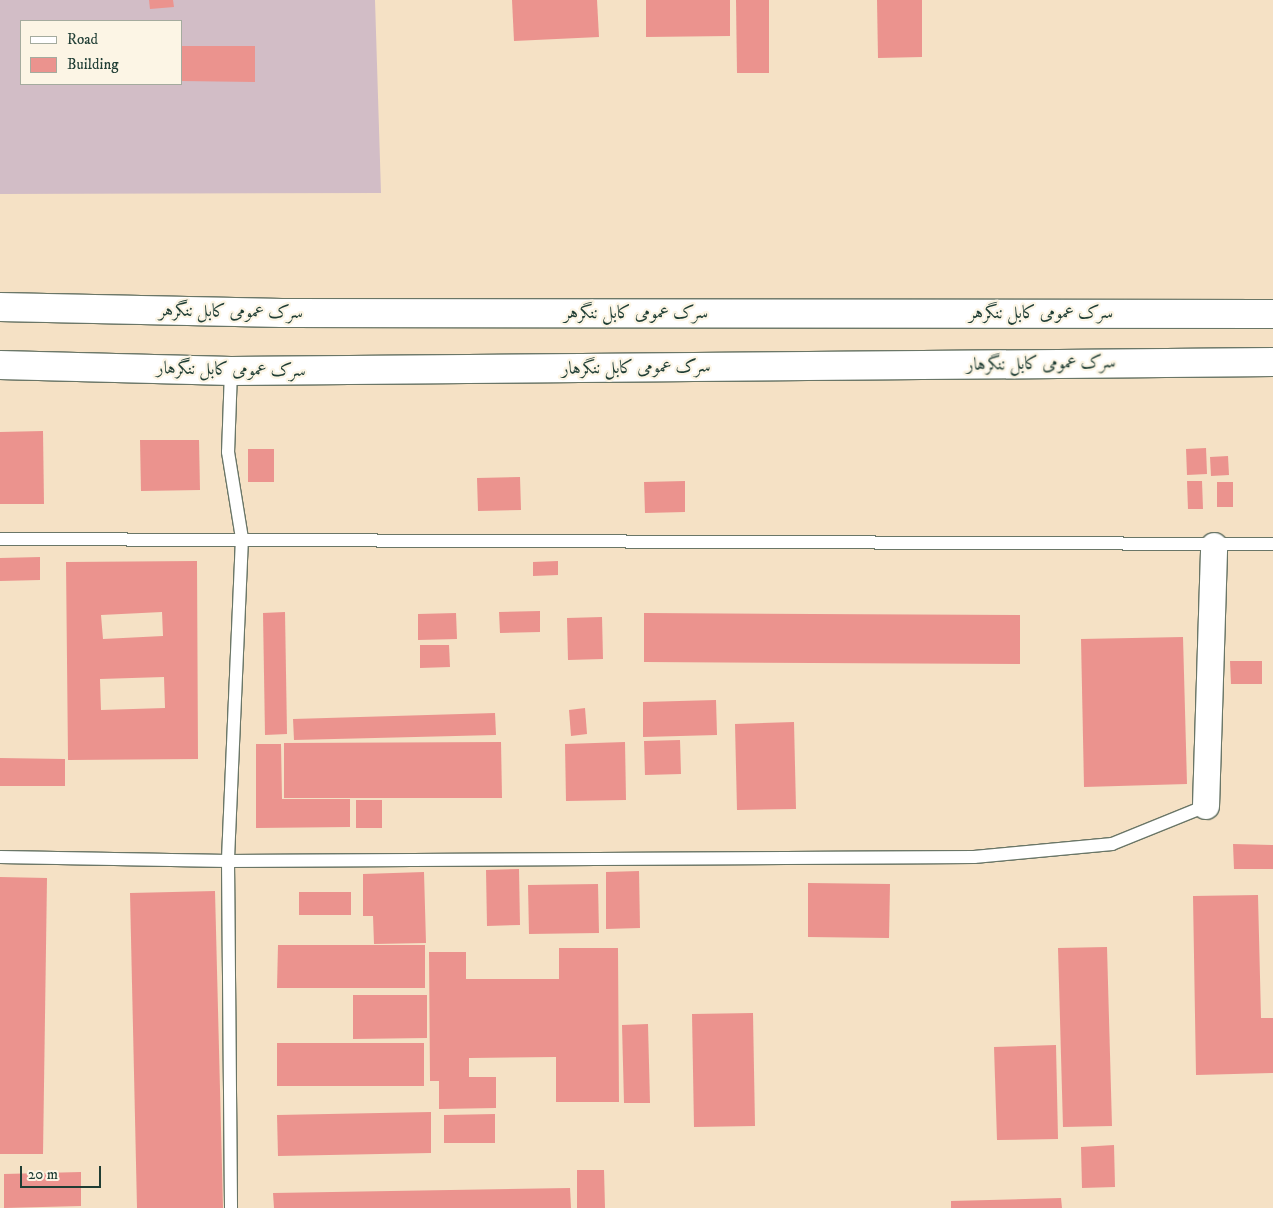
<!DOCTYPE html>
<meta charset="utf-8">
<style>
body{margin:0}
#map{position:relative;width:1273px;height:1208px;overflow:hidden;background:#f5e1c5;font-family:"IM FELL DW Pica",Amiri,serif}
div>[style]{position:absolute}
[style*='--x']{left:calc(var(--x)*1px);top:calc(var(--y)*1px);width:calc(var(--w)*1px);rotate:calc(var(--a)*1deg)}
.industrial>*{inset:0;background:#d2bdc6}
.building>*{inset:0;background:#eb938e}
.roads{filter:drop-shadow(1px 0 #6a7667) drop-shadow(-1px 0 #6a7667) drop-shadow(0 1px #6a7667) drop-shadow(0 -1px #6a7667)}
.service>*{height:12px;margin:-6px;padding:0 6px;transform-origin:6px;border-radius:6px;background:#fff}
.minor>*{height:26px;margin:-13px;padding:0 13px;transform-origin:13px;border-radius:13px;background:#fff}
.trunk>*{height:28px;margin:-14px;padding:0 14px;transform-origin:14px;border-radius:14px;background:#fff}
span{translate:-50% -50%;white-space:nowrap;text-align:center;line-height:1.15;-webkit-text-stroke:4.5px #fcf5e5;paint-order:stroke}
.street-label{font-size:18px;color:#1f3d34}
.legend{position:absolute;left:20px;top:20px;width:162px;height:65px;box-sizing:border-box;background:#fcf5e5;border:1px solid #a4ab9e;margin:0;padding:6px 9px;list-style:none;font-size:15px;color:#1f3d34}
.legend li{display:flex;align-items:center;gap:10px;height:25px}
.legend b{width:25px;border:1px solid #a4ab9e}
.scale{position:absolute;left:20px;top:1166px;width:81px;height:22px;box-sizing:border-box;border:2px solid #1f3d34;border-top:0;padding-left:6px;font-size:15px;line-height:18px;white-space:nowrap;color:#1f3d34;-webkit-text-stroke:4px #fcf5e5;paint-order:stroke}
</style>
<div id="map">
<div class="industrial">
<i style="clip-path:polygon(evenodd,0 0,375px 0,381px 193px,0 194px,0 0,21px 21px,181px 21px,181px 84px,21px 84px,21px 21px)"></i>
</div>
<div class="building">
<i style="clip-path:polygon(149px 0,173px 0,174px 7px,150px 9px)"></i>
<i style="clip-path:polygon(512px 0,597px 0,599px 37px,514px 41px)"></i>
<i style="clip-path:polygon(646px 0,730px 0,730px 36px,646px 37px)"></i>
<i style="clip-path:polygon(736px 0,769px 0,769px 73px,737px 73px)"></i>
<i style="clip-path:polygon(877px 0,922px 0,922px 57px,878px 58px)"></i>
<i style="clip-path:polygon(181px 46px,255px 46px,255px 82px,181px 81px)"></i>
<i style="clip-path:polygon(43px 431px,44px 504px,0 504px,0 432px)"></i>
<i style="clip-path:polygon(140px 440px,199px 440px,200px 490px,141px 491px)"></i>
<i style="clip-path:polygon(1206px 448px,1207px 474px,1187px 475px,1186px 449px)"></i>
<i style="clip-path:polygon(248px 449px,274px 449px,274px 482px,248px 482px)"></i>
<i style="clip-path:polygon(1228px 456px,1229px 475px,1211px 476px,1210px 457px)"></i>
<i style="clip-path:polygon(520px 477px,521px 510px,478px 511px,477px 478px)"></i>
<i style="clip-path:polygon(685px 481px,685px 512px,645px 513px,644px 482px)"></i>
<i style="clip-path:polygon(1187px 481px,1202px 481px,1203px 509px,1188px 509px)"></i>
<i style="clip-path:polygon(1217px 482px,1233px 482px,1233px 507px,1217px 507px)"></i>
<i style="clip-path:polygon(40px 557px,40px 580px,0 581px,0 558px)"></i>
<i style="clip-path:polygon(evenodd,197px 561px,198px 759px,68px 760px,66px 562px,197px 561px,162px 612px,163px 636px,103px 639px,101px 615px,162px 612px,197px 561px,164px 677px,165px 708px,101px 710px,100px 679px,164px 677px)"></i>
<i style="clip-path:polygon(558px 561px,558px 575px,533px 576px,533px 562px)"></i>
<i style="clip-path:polygon(540px 611px,540px 632px,500px 633px,499px 612px)"></i>
<i style="clip-path:polygon(285px 612px,287px 734px,265px 735px,263px 613px)"></i>
<i style="clip-path:polygon(456px 613px,457px 639px,418px 640px,418px 614px)"></i>
<i style="clip-path:polygon(644px 613px,1020px 615px,1020px 664px,644px 662px)"></i>
<i style="clip-path:polygon(602px 617px,603px 659px,568px 660px,567px 618px)"></i>
<i style="clip-path:polygon(1183px 637px,1187px 784px,1084px 787px,1081px 639px)"></i>
<i style="clip-path:polygon(420px 645px,449px 645px,450px 667px,420px 668px)"></i>
<i style="clip-path:polygon(1230px 661px,1262px 661px,1262px 684px,1231px 684px)"></i>
<i style="clip-path:polygon(716px 700px,717px 735px,643px 737px,643px 702px)"></i>
<i style="clip-path:polygon(585px 708px,587px 734px,571px 736px,569px 710px)"></i>
<i style="clip-path:polygon(495px 713px,496px 735px,294px 740px,293px 719px)"></i>
<i style="clip-path:polygon(794px 722px,796px 809px,737px 810px,735px 724px)"></i>
<i style="clip-path:polygon(680px 740px,681px 774px,645px 775px,644px 741px)"></i>
<i style="clip-path:polygon(501px 742px,502px 798px,284px 798px,284px 743px)"></i>
<i style="clip-path:polygon(625px 742px,626px 800px,566px 801px,565px 744px)"></i>
<i style="clip-path:polygon(256px 744px,281px 744px,282px 799px,350px 799px,350px 827px,256px 828px)"></i>
<i style="clip-path:polygon(0 758px,65px 759px,65px 786px,0 786px)"></i>
<i style="clip-path:polygon(356px 800px,382px 800px,382px 828px,356px 828px)"></i>
<i style="clip-path:polygon(1233px 844px,1273px 845px,1273px 869px,1234px 869px)"></i>
<i style="clip-path:polygon(519px 869px,520px 925px,487px 926px,486px 870px)"></i>
<i style="clip-path:polygon(639px 871px,640px 928px,606px 929px,606px 872px)"></i>
<i style="clip-path:polygon(424px 872px,426px 943px,374px 944px,373px 916px,363px 916px,363px 874px)"></i>
<i style="clip-path:polygon(0 877px,47px 878px,43px 1154px,0 1154px)"></i>
<i style="clip-path:polygon(808px 883px,890px 884px,889px 938px,808px 937px)"></i>
<i style="clip-path:polygon(598px 884px,599px 933px,529px 934px,528px 885px)"></i>
<i style="clip-path:polygon(215px 891px,223px 1208px,137px 1208px,130px 893px)"></i>
<i style="clip-path:polygon(299px 892px,351px 892px,351px 915px,299px 915px)"></i>
<i style="clip-path:polygon(1258px 895px,1261px 1018px,1273px 1018px,1273px 1073px,1196px 1075px,1193px 896px)"></i>
<i style="clip-path:polygon(278px 945px,425px 945px,425px 988px,277px 988px)"></i>
<i style="clip-path:polygon(1107px 947px,1112px 1126px,1063px 1127px,1058px 948px)"></i>
<i style="clip-path:polygon(559px 948px,618px 948px,619px 1102px,556px 1102px,556px 1057px,469px 1058px,469px 1077px,496px 1077px,496px 1108px,439px 1109px,439px 1081px,430px 1081px,429px 952px,466px 952px,466px 979px,559px 979px)"></i>
<i style="clip-path:polygon(353px 995px,427px 995px,427px 1038px,353px 1039px)"></i>
<i style="clip-path:polygon(753px 1013px,755px 1126px,694px 1127px,692px 1014px)"></i>
<i style="clip-path:polygon(648px 1024px,650px 1103px,624px 1103px,622px 1025px)"></i>
<i style="clip-path:polygon(277px 1043px,424px 1043px,424px 1086px,277px 1086px)"></i>
<i style="clip-path:polygon(1056px 1045px,1058px 1139px,997px 1140px,994px 1047px)"></i>
<i style="clip-path:polygon(431px 1112px,431px 1153px,278px 1156px,277px 1115px)"></i>
<i style="clip-path:polygon(495px 1114px,495px 1143px,444px 1143px,444px 1115px)"></i>
<i style="clip-path:polygon(1114px 1145px,1115px 1187px,1082px 1188px,1081px 1147px)"></i>
<i style="clip-path:polygon(577px 1170px,604px 1170px,605px 1208px,577px 1208px)"></i>
<i style="clip-path:polygon(81px 1172px,81px 1206px,4px 1208px,4px 1174px)"></i>
<i style="clip-path:polygon(570px 1188px,571px 1208px,274px 1208px,273px 1193px)"></i>
<i style="clip-path:polygon(1061px 1198px,1062px 1208px,951px 1208px,951px 1201px)"></i>
</div>
<div class="roads">
<div class="service">
<i style="--x:231;--y:371;--w:81;--a:92.1"></i>
<i style="--x:228;--y:452;--w:87;--a:80.8"></i>
<i style="--x:242;--y:538;--w:323;--a:92.5"></i>
<i style="--x:228;--y:861;--w:347;--a:89.5"></i>
<i style="--x:0;--y:539;--w:1273;--a:0.23"></i>
<i style="--x:0;--y:857;--w:228;--a:1"></i>
<i style="--x:228;--y:861;--w:746;--a:-0.31"></i>
<i style="--x:974;--y:857;--w:139;--a:-5.4"></i>
<i style="--x:1112;--y:844;--w:101;--a:-22"></i>
</div>
<div class="minor">
<i style="--x:1206;--y:806;--w:260;--a:-88.2"></i>
</div>
<div class="trunk">
<i style="--x:0;--y:307;--w:282;--a:1.2"></i>
<i style="--x:282;--y:313;--w:991;--a:0.06"></i>
<i style="--x:0;--y:365;--w:231;--a:1.5"></i>
<i style="--x:231;--y:371;--w:1042;--a:-0.49"></i>
</div>
</div>
<div class="street-label">
<span style="left:231px;top:312px;rotate:1deg">سرک عمومی کابل ننگرهر</span>
<span style="left:636px;top:313px">سرک عمومی کابل ننگرهر</span>
<span style="left:1041px;top:313px">سرک عمومی کابل ننگرهر</span>
<span style="left:1041px;top:364px;rotate:-1deg">سرک عمومی کابل ننگرهار</span>
<span style="left:636px;top:368px;rotate:-1deg">سرک عمومی کابل ننگرهار</span>
<span style="left:231px;top:370px;rotate:1deg">سرک عمومی کابل ننگرهار</span>
</div>
<ul class="legend">
<li><b style="height:6px;background:#fff"></b>Road</li>
<li><b style="height:14px;background:#eb938e"></b>Building</li>
</ul>
<div class="scale">20 m</div>
</div>
